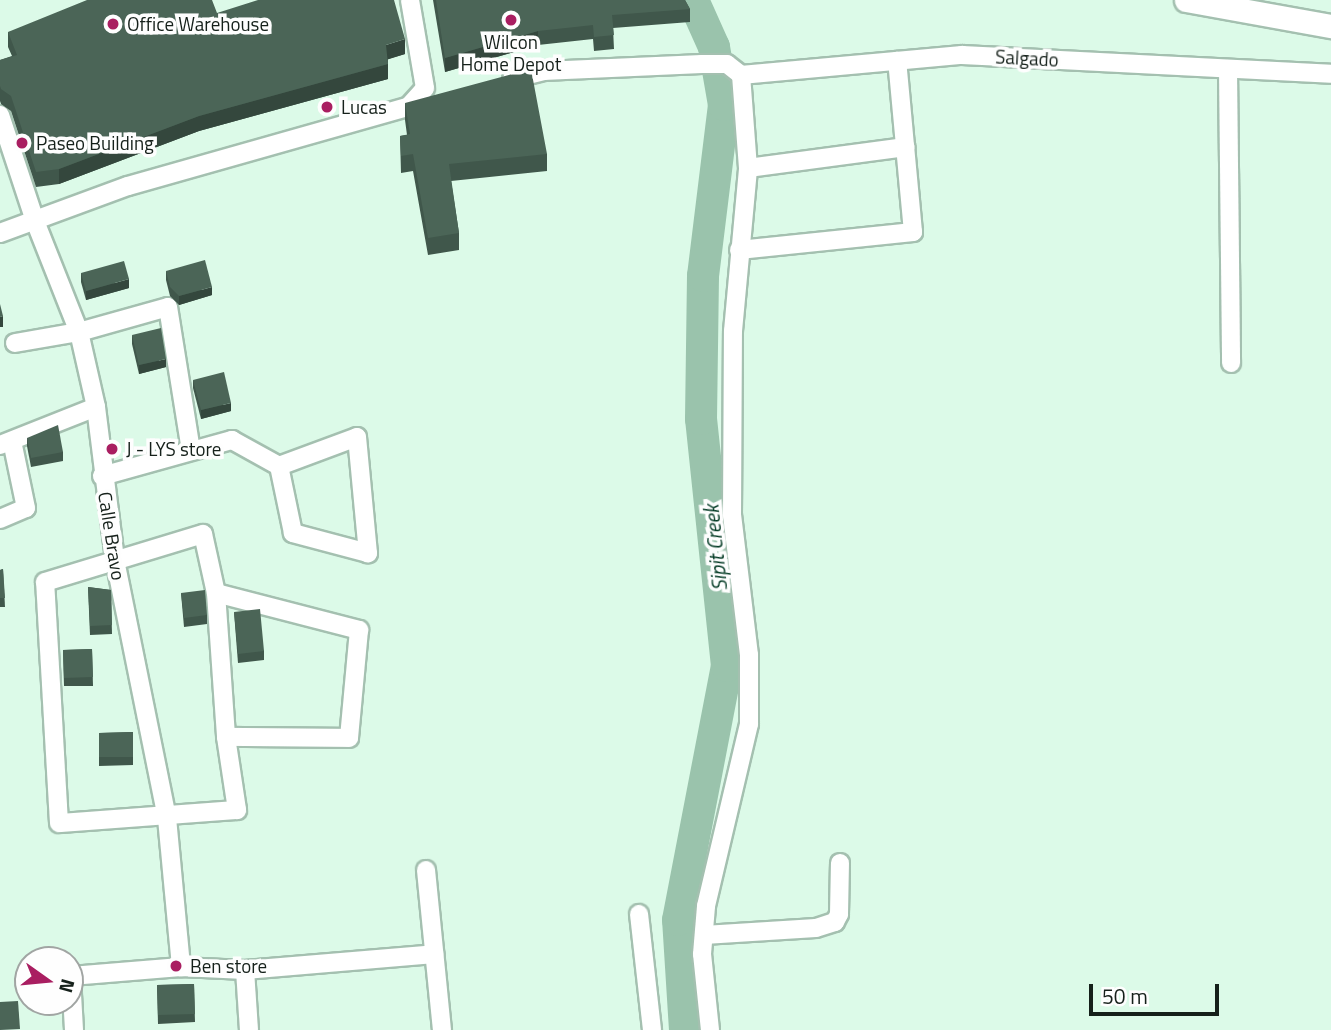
<!DOCTYPE html>
<style>
body{margin:0}
#map{position:relative;width:1331px;height:1030px;overflow:hidden;background:#dcfae8;font-family:"Titillium Web",sans-serif}
div>[style]{position:absolute}
[style*='--x']{left:calc(var(--x)*1px);top:calc(var(--y)*1px);width:calc(var(--w)*1px);rotate:calc(var(--a)*1deg)}
.river>*{height:32px;margin:-16px;padding:0 16px;transform-origin:16px;border-radius:16px;background:#9ac3ac}
.roads{filter:drop-shadow(2px 0 #a4c0b0) drop-shadow(-2px 0 #a4c0b0) drop-shadow(0 2px #a4c0b0) drop-shadow(0 -2px #a4c0b0)}
.minor>*{height:18px;margin:-9px;padding:0 9px;transform-origin:9px;border-radius:9px;background:#fff}
.secondary>*{height:23px;margin:-11.5px;padding:0 11.5px;transform-origin:11.5px;border-radius:11.5px;background:#fff}
.wall>*{inset:0;background:#40574b}
.shaded-wall>*{inset:0;background:#34473d}
.building>*{inset:0;background:#4b6557}
.dots>*{width:19px;height:19px;translate:-50% -50%;box-sizing:border-box;border:4px solid #fefefe;border-radius:50%}
span{translate:-50% -50%;white-space:nowrap;text-align:center;line-height:1.15;-webkit-text-stroke:7px #fefefe;paint-order:stroke}
.poi-label{font-size:19px;color:#15201a}
.left{translate:0 -50%;text-align:left}
.street-label{font-size:19px;color:#15201a}
.water-label{font-size:21px;color:#043b25;font-style:italic}
.north{position:absolute;left:14px;top:946px;width:70px;height:70px;box-sizing:border-box;background:#fefefe;border:2px solid #a1a5a3;border-radius:50%;rotate:105deg;font-size:19px;font-weight:700;line-height:28px;text-align:center;color:#15201a}
.north::after{content:'';display:block;margin:auto;width:24px;height:32px;background:#a91e61;clip-path:polygon(50% 0,100% 100%,50% 72%,0 100%)}
.scale{position:absolute;left:1089px;top:984px;width:130px;height:32px;box-sizing:border-box;border:4px solid #15201a;border-top:0;padding-left:9px;font-size:21px;line-height:24px;white-space:nowrap;color:#15201a;-webkit-text-stroke:5px #fefefe;paint-order:stroke}
</style>
<div id="map">
<div class="river">
<i style="--x:685;--y:1030;--w:110;--a:-93.6"></i>
<i style="--x:678;--y:920;--w:259;--a:-79.1"></i>
<i style="--x:727;--y:666;--w:248;--a:-96"></i>
<i style="--x:701;--y:419;--w:143;--a:-89.2"></i>
<i style="--x:703;--y:276;--w:172;--a:-83"></i>
<i style="--x:724;--y:105;--w:59;--a:-99.8"></i>
<i style="--x:714;--y:47;--w:51;--a:-114.1"></i>
</div>
<div class="roads">
<div class="minor">
<i style="--x:1228;--y:69;--w:294;--a:89.4"></i>
<i style="--x:512;--y:79;--w:32;--a:-14"></i>
<i style="--x:543;--y:71;--w:159;--a:-2.5"></i>
<i style="--x:702;--y:64;--w:25;--a:0"></i>
<i style="--x:727;--y:64;--w:18;--a:38"></i>
<i style="--x:741;--y:75;--w:222;--a:-5.2"></i>
<i style="--x:962;--y:55;--w:369;--a:2.9"></i>
<i style="--x:0;--y:115;--w:112;--a:71.7"></i>
<i style="--x:35;--y:221;--w:119;--a:68.4"></i>
<i style="--x:79;--y:332;--w:77;--a:77.2"></i>
<i style="--x:96;--y:407;--w:154;--a:82.9"></i>
<i style="--x:115;--y:560;--w:263;--a:78.6"></i>
<i style="--x:167;--y:818;--w:150;--a:84.6"></i>
<i style="--x:748;--y:168;--w:159;--a:-7.6"></i>
<i style="--x:0;--y:233;--w:136;--a:-20.2"></i>
<i style="--x:128;--y:186;--w:291;--a:-15.8"></i>
<i style="--x:408;--y:107;--w:25;--a:-48"></i>
<i style="--x:425;--y:88;--w:89;--a:-99.7"></i>
<i style="--x:739;--y:250;--w:175;--a:-5.9"></i>
<i style="--x:913;--y:232;--w:172;--a:-95.3"></i>
<i style="--x:15;--y:343;--w:65;--a:-9.8"></i>
<i style="--x:79;--y:332;--w:92;--a:-15.7"></i>
<i style="--x:168;--y:307;--w:145;--a:80.9"></i>
<i style="--x:0;--y:445;--w:103;--a:-21.6"></i>
<i style="--x:102;--y:476;--w:135;--a:-15.5"></i>
<i style="--x:232;--y:440;--w:54;--a:29"></i>
<i style="--x:279;--y:466;--w:83;--a:-20.4"></i>
<i style="--x:357;--y:437;--w:117;--a:84.6"></i>
<i style="--x:368;--y:553;--w:78;--a:-165.1"></i>
<i style="--x:293;--y:533;--w:68;--a:-101.8"></i>
<i style="--x:0;--y:519;--w:28;--a:-23"></i>
<i style="--x:26;--y:508;--w:68;--a:-101.8"></i>
<i style="--x:203;--y:534;--w:60;--a:77.6"></i>
<i style="--x:216;--y:593;--w:144;--a:86"></i>
<i style="--x:226;--y:737;--w:74;--a:81.4"></i>
<i style="--x:237;--y:810;--w:178;--a:175.8"></i>
<i style="--x:59;--y:823;--w:241;--a:-93.3"></i>
<i style="--x:45;--y:582;--w:165;--a:-16.9"></i>
<i style="--x:216;--y:593;--w:148;--a:14.5"></i>
<i style="--x:359;--y:630;--w:108;--a:95.3"></i>
<i style="--x:349;--y:738;--w:123;--a:-179.5"></i>
<i style="--x:426;--y:870;--w:161;--a:84.3"></i>
<i style="--x:639;--y:914;--w:117;--a:83.6"></i>
<i style="--x:704;--y:935;--w:112;--a:-3.6"></i>
<i style="--x:816;--y:928;--w:20;--a:-18"></i>
<i style="--x:835;--y:922;--w:9;--a:-63"></i>
<i style="--x:839;--y:914;--w:51;--a:-88.9"></i>
<i style="--x:245;--y:970;--w:60;--a:86.2"></i>
<i style="--x:74;--y:1030;--w:54;--a:-93.2"></i>
<i style="--x:71;--y:976;--w:110;--a:-4.7"></i>
<i style="--x:181;--y:967;--w:64;--a:2.7"></i>
<i style="--x:245;--y:970;--w:190;--a:-4.8"></i>
<i style="--x:710;--y:1030;--w:76;--a:-96"></i>
<i style="--x:702;--y:954;--w:48;--a:-85.2"></i>
<i style="--x:706;--y:906;--w:187;--a:-76.7"></i>
<i style="--x:749;--y:724;--w:69;--a:-90"></i>
<i style="--x:749;--y:655;--w:141;--a:-96.9"></i>
<i style="--x:732;--y:515;--w:184;--a:-89.7"></i>
<i style="--x:733;--y:331;--w:164;--a:-84.7"></i>
<i style="--x:748;--y:168;--w:93;--a:-94.3"></i>
</div>
<div class="secondary">
<i style="--x:1186;--y:0;--w:147;--a:10.2"></i>
</div>
</div>
<div class="wall">
<i style="clip-path:polygon(433px 0,685px 0,690px 9px,690px 22px,613px 28px,614px 49px,594px 51px,593px 39px,538px 45px,445px 72px)"></i>
<i style="clip-path:polygon(217px 13px,405px 54px,388px 59px,388px 79px,199px 131px,59px 184px,36px 187px,11px 111px,1px 104px,0 101px,0 60px,12px 56px,8px 47px,8px 32px)"></i>
<i style="clip-path:polygon(405px 103px,547px 154px,547px 171px,451px 181px,459px 233px,459px 250px,428px 255px,413px 171px,401px 173px,400px 136px,407px 135px,405px 120px)"></i>
<i style="clip-path:polygon(166px 271px,212px 295px,179px 305px,170px 296px,166px 280px)"></i>
<i style="clip-path:polygon(81px 273px,129px 288px,86px 300px,81px 282px)"></i>
<i style="clip-path:polygon(132px 335px,166px 367px,139px 374px,132px 344px)"></i>
<i style="clip-path:polygon(193px 380px,231px 411px,201px 419px,193px 388px)"></i>
<i style="clip-path:polygon(27px 438px,63px 452px,63px 461px,31px 467px,27px 446px)"></i>
<i style="clip-path:polygon(3px 569px,5px 607px,0 607px,0 570px)"></i>
<i style="clip-path:polygon(88px 587px,111px 590px,112px 634px,90px 635px)"></i>
<i style="clip-path:polygon(181px 593px,207px 615px,207px 624px,184px 627px)"></i>
<i style="clip-path:polygon(234px 612px,264px 651px,264px 660px,238px 663px)"></i>
<i style="clip-path:polygon(92px 649px,93px 686px,64px 686px,63px 650px)"></i>
<i style="clip-path:polygon(133px 732px,133px 765px,99px 766px,99px 733px)"></i>
<i style="clip-path:polygon(194px 984px,195px 1022px,158px 1024px,157px 985px)"></i>
</div>
<div class="shaded-wall">
<i style="clip-path:polygon(538px 31px,538px 45px,445px 72px,445px 58px)"></i>
<i style="clip-path:polygon(405px 39px,405px 54px,386px 60px,386px 45px)"></i>
<i style="clip-path:polygon(388px 64px,388px 79px,199px 131px,59px 184px,59px 169px,199px 116px)"></i>
<i style="clip-path:polygon(129px 279px,129px 288px,86px 300px,86px 291px)"></i>
<i style="clip-path:polygon(212px 287px,212px 295px,179px 305px,179px 296px)"></i>
<i style="clip-path:polygon(3px 316px,3px 327px,0 327px,0 317px)"></i>
<i style="clip-path:polygon(166px 359px,166px 367px,139px 374px,139px 365px)"></i>
<i style="clip-path:polygon(231px 403px,231px 411px,201px 419px,201px 410px)"></i>
</div>
<div class="building">
<i style="clip-path:polygon(87px 0,212px 0,217px 13px,258px 0,394px 0,405px 39px,386px 45px,388px 64px,199px 116px,59px 169px,36px 172px,11px 96px,1px 89px,0 86px,0 60px,17px 55px,8px 32px)"></i>
<i style="clip-path:polygon(436px 0,685px 0,690px 9px,612px 15px,614px 35px,594px 37px,593px 25px,538px 31px,445px 58px)"></i>
<i style="clip-path:polygon(531px 69px,547px 154px,449px 164px,459px 233px,428px 238px,413px 154px,401px 156px,400px 136px,410px 134px,405px 103px)"></i>
<i style="clip-path:polygon(205px 260px,212px 287px,179px 296px,170px 287px,166px 271px)"></i>
<i style="clip-path:polygon(124px 261px,129px 279px,86px 291px,81px 273px)"></i>
<i style="clip-path:polygon(0 304px,3px 316px,0 317px)"></i>
<i style="clip-path:polygon(161px 328px,166px 359px,139px 365px,132px 335px)"></i>
<i style="clip-path:polygon(224px 372px,231px 403px,201px 410px,193px 380px)"></i>
<i style="clip-path:polygon(58px 425px,63px 452px,31px 458px,27px 438px)"></i>
<i style="clip-path:polygon(3px 569px,5px 598px,0 598px,0 570px)"></i>
<i style="clip-path:polygon(88px 587px,111px 590px,112px 625px,90px 626px)"></i>
<i style="clip-path:polygon(205px 590px,207px 615px,184px 618px,181px 593px)"></i>
<i style="clip-path:polygon(260px 609px,264px 651px,238px 654px,234px 612px)"></i>
<i style="clip-path:polygon(92px 649px,93px 677px,64px 678px,63px 650px)"></i>
<i style="clip-path:polygon(133px 732px,133px 757px,99px 757px,99px 733px)"></i>
<i style="clip-path:polygon(194px 984px,195px 1014px,158px 1015px,157px 985px)"></i>
<i style="clip-path:polygon(18px 1001px,20px 1029px,0 1030px,0 1002px)"></i>
</div>
<div class="dots">
<i style="left:511px;top:20px;background:#a91e61"></i>
<i style="left:113px;top:24px;background:#a91e61"></i>
<i style="left:327px;top:107px;background:#a91e61"></i>
<i style="left:22px;top:143px;background:#a91e61"></i>
<i style="left:112px;top:449px;background:#a91e61"></i>
<i style="left:176px;top:966px;background:#a91e61"></i>
</div>
<div class="poi-label">
<span class="left" style="left:127px;top:24px">Office Warehouse</span>
<span style="left:511px;top:53px">Wilcon<br>Home Depot</span>
<span class="left" style="left:341px;top:107px">Lucas</span>
<span class="left" style="left:36px;top:143px">Paseo Building</span>
<span class="left" style="left:126px;top:449px">J - LYS store</span>
<span class="left" style="left:190px;top:966px">Ben store</span>
</div>
<div class="street-label">
<span style="left:1027px;top:58px;rotate:3deg">Salgado</span>
<span style="left:112px;top:536px;rotate:81deg">Calle Bravo</span>
</div>
<div class="water-label">
<span style="left:715px;top:548px;rotate:-96deg">Sipit Creek</span>
</div>
<div class="north">N</div>
<div class="scale">50 m</div>
</div>
